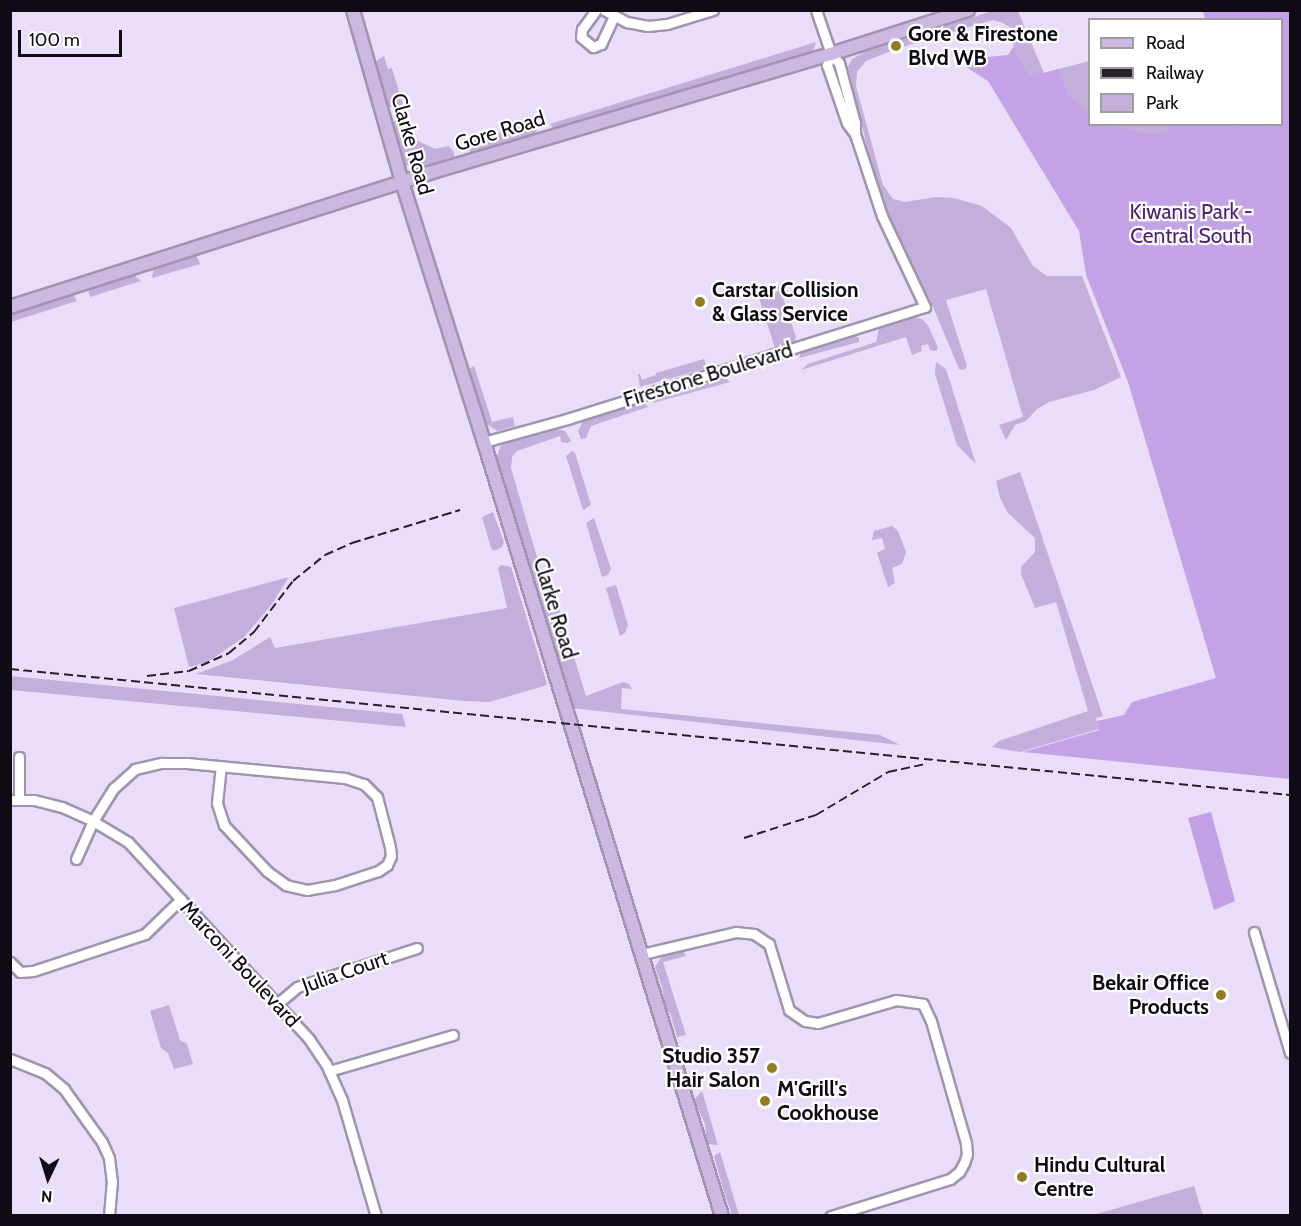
<!DOCTYPE html>
<style>
body{margin:0}
#map{position:relative;width:1301px;height:1226px;overflow:hidden;background:#eaddf9;font-family:Cabin,sans-serif}
div>[style]{position:absolute}
[style*='--x']{left:calc(var(--x)*1px);top:calc(var(--y)*1px);width:calc(var(--w)*1px);rotate:calc(var(--a)*1deg)}
.green>*{inset:0;background:#c4aedb}
.forest>*{inset:0;background:#c3a2e6}
.water>*{inset:0;background:#c1a0e3}
.stream>*{height:2px;margin:-1px;padding:0 1px;transform-origin:1px;border-radius:1px;background:#c1a0e3}
.roads{filter:drop-shadow(2px 0 #a094ae) drop-shadow(-2px 0 #a094ae) drop-shadow(0 2px #a094ae) drop-shadow(0 -2px #a094ae)}
.minor>*{height:9px;margin:-4.5px;padding:0 4.5px;transform-origin:4.5px;border-radius:4.5px;background:#fff}
.major>*{height:12px;margin:-6px;padding:0 6px;transform-origin:6px;border-radius:6px;background:#cdb8e2}
.rail>*{height:2px;margin-top:-1px;transform-origin:0;background:repeating-linear-gradient(90deg,#26202b 0 9px,transparent 0 13.5px)}
.dots>*{width:16px;height:16px;translate:-50% -50%;box-sizing:border-box;border:3px solid #fff;border-radius:50%}
span{translate:-50% -50%;white-space:nowrap;text-align:center;line-height:1.15;-webkit-text-stroke:4.5px #fff;paint-order:stroke}
.poi-label{font-size:21px;color:#0f0a13;font-weight:700}
.left{translate:0 -50%;text-align:left}
.right{translate:-100% -50%;text-align:right}
.street-label{font-size:21px;color:#0f0a13}
.park-label{font-size:21px;color:#4e2270}
.frame{position:absolute;inset:0;border:12px solid #0f0a13;pointer-events:none}
.legend{position:absolute;left:1088px;top:18px;width:195px;height:108px;box-sizing:border-box;background:#fff;border:2px solid #9f9da1;margin:0;padding:8px 10px;list-style:none;font-size:18px;color:#0f0a13}
.legend li{display:flex;align-items:center;gap:12px;height:30px}
.legend b{width:30px;border:2px solid #9f9da1}
.north{position:absolute;left:18px;top:1148px;width:60px;height:60px;-webkit-text-stroke:4px #fff;paint-order:stroke;rotate:184deg;font-size:16px;font-weight:700;line-height:24px;text-align:center;color:#0f0a13}
.north::after{content:'';display:block;margin:auto;width:21px;height:27px;background:#0f0a13;clip-path:polygon(50% 0,100% 100%,50% 72%,0 100%)}
.scale{position:absolute;left:18px;top:30px;width:104px;height:27px;box-sizing:border-box;border:3px solid #0f0a13;border-top:0;padding-left:8px;font-size:18px;line-height:21px;white-space:nowrap;color:#0f0a13;-webkit-text-stroke:4px #fff;paint-order:stroke}
</style>
<div id="map">
<div class="green">
<i style="clip-path:polygon(992px 11px,1018px 11px,1044px 73px,1089px 61px,1090px 124px,1282px 124px,1282px 20px,1205px 19px,1203px 11px,1290px 11px,1290px 777px,1222px 697px,1044px 74px,1030px 77px,1013px 44px,1011px 28px,1003px 23px,993px 20px,896px 49px,866px 61px,857px 72px,856px 86px,883px 185px,893px 199px,905px 202px,936px 197px,953px 198px,982px 206px,1011px 228px,1033px 266px,1047px 276px,1082px 276px,1121px 377px,1094px 390px,1049px 402px,1037px 409px,1026px 421px,1015px 425px,1006px 440px,999px 425px,1023px 417px,986px 289px,946px 300px,967px 366px,964px 370px,959px 369px,931px 302px,889px 218px,875px 180px,848px 67px,852px 59px,865px 52px)"></i>
<i style="clip-path:polygon(816px 42px,813px 51px,554px 129px,550px 124px)"></i>
<i style="clip-path:polygon(384px 56px,388px 69px,392px 68px,403px 105px,400px 107px,388px 107px,374px 62px)"></i>
<i style="clip-path:polygon(407px 116px,414px 139px,435px 149px,449px 146px,454px 152px,454px 159px,417px 171px,413px 165px,405px 166px,393px 125px,394px 121px)"></i>
<i style="clip-path:polygon(536px 122px,539px 126px,534px 137px,473px 154px,466px 148px,465px 143px)"></i>
<i style="clip-path:polygon(196px 254px,200px 264px,152px 278px,154px 266px)"></i>
<i style="clip-path:polygon(133px 274px,141px 281px,90px 297px,88px 288px)"></i>
<i style="clip-path:polygon(778px 283px,796px 337px,795px 342px,775px 348px,757px 292px,765px 286px,768px 296px,776px 293px,774px 284px)"></i>
<i style="clip-path:polygon(72px 293px,77px 301px,11px 322px,11px 312px)"></i>
<i style="clip-path:polygon(915px 317px,922px 319px,928px 325px,938px 348px,936px 351px,930px 350px,928px 344px,921px 346px,922px 351px,912px 355px,906px 337px,801px 370px,808px 364px,876px 342px,879px 328px)"></i>
<i style="clip-path:polygon(855px 336px,859px 338px,859px 342px,799px 358px,801px 353px)"></i>
<i style="clip-path:polygon(704px 359px,707px 368px,640px 387px,638px 374px,640px 374px,642px 380px,656px 375px,656px 373px)"></i>
<i style="clip-path:polygon(936px 362px,946px 369px,976px 464px,957px 445px,935px 374px)"></i>
<i style="clip-path:polygon(474px 366px,492px 422px,513px 417px,515px 426px,497px 431px,484px 422px,468px 370px)"></i>
<i style="clip-path:polygon(723px 376px,730px 382px,653px 403px,655px 397px)"></i>
<i style="clip-path:polygon(643px 401px,648px 407px,591px 426px,586px 438px,581px 439px,578px 431px,584px 419px)"></i>
<i style="clip-path:polygon(557px 429px,565px 431px,571px 441px,567px 443px,561px 442px,560px 436px,517px 451px,512px 457px,511px 468px,546px 588px,552px 586px,586px 696px,623px 682px,629px 684px,632px 689px,622px 688px,621px 709px,880px 735px,900px 745px,572px 708px,496px 460px,500px 447px,504px 444px)"></i>
<i style="clip-path:polygon(572px 451px,575px 453px,591px 505px,583px 510px,566px 456px)"></i>
<i style="clip-path:polygon(1020px 472px,1103px 716px,1096px 718px,1099px 729px,1020px 752px,992px 747px,999px 741px,1088px 711px,1056px 602px,1035px 608px,1021px 574px,1021px 567px,1035px 552px,1035px 538px,1008px 513px,1000px 498px,996px 481px)"></i>
<i style="clip-path:polygon(493px 512px,504px 542px,502px 547px,494px 551px,491px 548px,482px 517px)"></i>
<i style="clip-path:polygon(594px 518px,611px 569px,608px 575px,602px 577px,586px 523px)"></i>
<i style="clip-path:polygon(892px 526px,898px 531px,906px 552px,902px 564px,892px 568px,895px 583px,888px 587px,877px 553px,885px 549px,882px 538px,872px 540px,874px 531px)"></i>
<i style="clip-path:polygon(501px 565px,511px 567px,547px 684px,544px 686px,489px 702px,464px 701px,196px 674px,233px 660px,270px 637px,275px 648px,507px 608px,498px 568px)"></i>
<i style="clip-path:polygon(289px 577px,272px 604px,244px 637px,208px 662px,189px 667px,174px 608px)"></i>
<i style="clip-path:polygon(616px 585px,628px 625px,625px 633px,620px 636px,606px 588px)"></i>
<i style="clip-path:polygon(10px 676px,402px 714px,406px 727px,11px 690px)"></i>
<i style="clip-path:polygon(678px 950px,683px 950px,686px 956px,663px 962px,686px 1035px,677px 1037px,670px 1013px,665px 1008px,662px 987px,655px 967px,664px 953px)"></i>
<i style="clip-path:polygon(169px 1005px,180px 1040px,187px 1044px,193px 1064px,174px 1069px,168px 1053px,161px 1048px,150px 1011px)"></i>
<i style="clip-path:polygon(702px 1091px,718px 1145px,707px 1144px,705px 1124px,694px 1100px)"></i>
<i style="clip-path:polygon(720px 1152px,739px 1215px,732px 1215px,724px 1192px,714px 1156px)"></i>
<i style="clip-path:polygon(1194px 1186px,1203px 1215px,1093px 1215px)"></i>
</div>
<div class="forest">
<i style="clip-path:polygon(1278px 10px,1290px 13px,1290px 779px,1023px 752px,1099px 730px,1097px 721px,1124px 715px,1132px 702px,1216px 678px,1128px 382px,1086px 275px,1079px 231px,988px 81px,966px 67px,971px 54px,987px 57px,1008px 55px,1014px 46px,1030px 77px,1058px 69px,1068px 95px,1089px 114px,1090px 124px,1107px 125px,1152px 135px,1169px 132px,1168px 125px,1282px 124px,1282px 20px,1206px 19px,1203px 11px)"></i>
</div>
<div class="water">
<i style="clip-path:polygon(1211px 812px,1235px 901px,1214px 910px,1188px 818px)"></i>
</div>
<div class="stream">
<i style="--x:1265;--y:20;--w:12;--a:-59"></i>
<i style="--x:1061;--y:103;--w:32;--a:41"></i>
<i style="--x:1085;--y:124;--w:33;--a:61"></i>
<i style="--x:1101;--y:153;--w:35;--a:22"></i>
<i style="--x:1134;--y:166;--w:9;--a:13"></i>
<i style="--x:1143;--y:168;--w:19;--a:-35"></i>
<i style="--x:1159;--y:157;--w:47;--a:-13.4"></i>
<i style="--x:1205;--y:146;--w:37;--a:-27"></i>
<i style="--x:1238;--y:124;--w:20;--a:90"></i>
<i style="--x:1238;--y:144;--w:51;--a:74.1"></i>
<i style="--x:1252;--y:193;--w:216;--a:79.9"></i>
</div>
<div class="roads">
<div class="minor">
<i style="--x:596;--y:10;--w:24;--a:126"></i>
<i style="--x:582;--y:29;--w:8;--a:97"></i>
<i style="--x:581;--y:37;--w:16;--a:40"></i>
<i style="--x:593;--y:47;--w:9;--a:-21"></i>
<i style="--x:601;--y:44;--w:31;--a:-65"></i>
<i style="--x:604;--y:10;--w:26;--a:28"></i>
<i style="--x:627;--y:22;--w:21;--a:11"></i>
<i style="--x:648;--y:26;--w:19;--a:-6"></i>
<i style="--x:667;--y:24;--w:48;--a:-16.9"></i>
<i style="--x:831;--y:54;--w:12;--a:110"></i>
<i style="--x:827;--y:65;--w:61;--a:71"></i>
<i style="--x:847;--y:123;--w:14;--a:54"></i>
<i style="--x:484;--y:442;--w:86;--a:-15.5"></i>
<i style="--x:567;--y:419;--w:375;--a:-17.4"></i>
<i style="--x:925;--y:307;--w:101;--a:-115.3"></i>
<i style="--x:882;--y:216;--w:86;--a:-108.2"></i>
<i style="--x:855;--y:134;--w:11;--a:-90"></i>
<i style="--x:855;--y:123;--w:62;--a:-104.9"></i>
<i style="--x:839;--y:63;--w:12;--a:-132"></i>
<i style="--x:831;--y:54;--w:46;--a:-108.8"></i>
<i style="--x:19;--y:757;--w:42;--a:90"></i>
<i style="--x:10;--y:800;--w:24;--a:0"></i>
<i style="--x:34;--y:800;--w:29;--a:14"></i>
<i style="--x:62;--y:807;--w:34;--a:24"></i>
<i style="--x:93;--y:821;--w:41;--a:31"></i>
<i style="--x:128;--y:842;--w:268;--a:47.4"></i>
<i style="--x:309;--y:1039;--w:30;--a:56"></i>
<i style="--x:326;--y:1064;--w:39;--a:66"></i>
<i style="--x:342;--y:1100;--w:121;--a:73.7"></i>
<i style="--x:76;--y:859;--w:42;--a:-65.9"></i>
<i style="--x:93;--y:821;--w:39;--a:-58"></i>
<i style="--x:114;--y:788;--w:28;--a:-42"></i>
<i style="--x:135;--y:769;--w:28;--a:-13"></i>
<i style="--x:162;--y:763;--w:25;--a:0"></i>
<i style="--x:187;--y:763;--w:159;--a:5.4"></i>
<i style="--x:345;--y:778;--w:20;--a:18"></i>
<i style="--x:364;--y:784;--w:18;--a:45"></i>
<i style="--x:377;--y:797;--w:52;--a:75.4"></i>
<i style="--x:390;--y:847;--w:9;--a:84"></i>
<i style="--x:391;--y:856;--w:10;--a:114"></i>
<i style="--x:387;--y:865;--w:11;--a:146"></i>
<i style="--x:378;--y:871;--w:45;--a:162"></i>
<i style="--x:335;--y:885;--w:28;--a:170"></i>
<i style="--x:307;--y:890;--w:22;--a:-167"></i>
<i style="--x:286;--y:885;--w:24;--a:-144"></i>
<i style="--x:267;--y:871;--w:63;--a:-133.1"></i>
<i style="--x:224;--y:825;--w:23;--a:-108"></i>
<i style="--x:217;--y:803;--w:36;--a:-84"></i>
<i style="--x:1254;--y:932;--w:126;--a:73.4"></i>
<i style="--x:642;--y:954;--w:97;--a:-13.2"></i>
<i style="--x:736;--y:932;--w:18;--a:6"></i>
<i style="--x:754;--y:934;--w:18;--a:34"></i>
<i style="--x:769;--y:944;--w:69;--a:73.1"></i>
<i style="--x:789;--y:1010;--w:19;--a:35"></i>
<i style="--x:805;--y:1021;--w:13;--a:9"></i>
<i style="--x:818;--y:1023;--w:81;--a:-16.4"></i>
<i style="--x:896;--y:1000;--w:27;--a:8"></i>
<i style="--x:923;--y:1004;--w:19;--a:65"></i>
<i style="--x:931;--y:1021;--w:127;--a:74"></i>
<i style="--x:966;--y:1143;--w:11;--a:85"></i>
<i style="--x:967;--y:1154;--w:9;--a:108"></i>
<i style="--x:964;--y:1163;--w:10;--a:119"></i>
<i style="--x:959;--y:1172;--w:11;--a:142"></i>
<i style="--x:950;--y:1179;--w:125;--a:162.7"></i>
<i style="--x:10;--y:962;--w:14;--a:45"></i>
<i style="--x:20;--y:972;--w:13;--a:-4"></i>
<i style="--x:33;--y:971;--w:118;--a:-18.3"></i>
<i style="--x:145;--y:934;--w:50;--a:-44.2"></i>
<i style="--x:277;--y:1004;--w:26;--a:-40"></i>
<i style="--x:297;--y:987;--w:126;--a:-18"></i>
<i style="--x:10;--y:1059;--w:38;--a:22"></i>
<i style="--x:45;--y:1073;--w:25;--a:40"></i>
<i style="--x:64;--y:1089;--w:65;--a:54.4"></i>
<i style="--x:102;--y:1142;--w:17;--a:66"></i>
<i style="--x:109;--y:1158;--w:23;--a:83"></i>
<i style="--x:112;--y:1181;--w:35;--a:95"></i>
<i style="--x:329;--y:1071;--w:129;--a:-16.2"></i>
</div>
<div class="major">
<i style="--x:353;--y:10;--w:179;--a:74.1"></i>
<i style="--x:402;--y:182;--w:273;--a:72.5"></i>
<i style="--x:484;--y:442;--w:810;--a:72.91"></i>
<i style="--x:10;--y:307;--w:440;--a:-17.7"></i>
<i style="--x:429;--y:173;--w:419;--a:-16.5"></i>
<i style="--x:831;--y:54;--w:144;--a:-17.8"></i>
</div>
</div>
<div class="rail">
<i style="--x:10;--y:669;--w:1286;--a:5.62"></i>
<i style="--x:147;--y:676;--w:42;--a:-6.8"></i>
<i style="--x:189;--y:671;--w:44;--a:-24.2"></i>
<i style="--x:229;--y:653;--w:33;--a:-40"></i>
<i style="--x:254;--y:632;--w:64;--a:-52.6"></i>
<i style="--x:293;--y:581;--w:41;--a:-39.1"></i>
<i style="--x:325;--y:555;--w:30;--a:-24"></i>
<i style="--x:352;--y:543;--w:113;--a:-17"></i>
<i style="--x:744;--y:838;--w:76;--a:-17.7"></i>
<i style="--x:816;--y:815;--w:84;--a:-30.8"></i>
<i style="--x:888;--y:772;--w:39;--a:-12"></i>
</div>
<div class="dots">
<i style="left:896px;top:46px;background:#907d23"></i>
<i style="left:700px;top:302px;background:#907d23"></i>
<i style="left:1221px;top:995px;background:#907d23"></i>
<i style="left:772px;top:1068px;background:#907d23"></i>
<i style="left:765px;top:1101px;background:#907d23"></i>
<i style="left:1022px;top:1177px;background:#907d23"></i>
</div>
<div class="poi-label">
<span class="left" style="left:908px;top:46px">Gore &amp; Firestone<br>Blvd WB</span>
<span class="left" style="left:712px;top:302px">Carstar Collision<br>&amp; Glass Service</span>
<span class="right" style="left:1209px;top:995px">Bekair Office<br>Products</span>
<span class="right" style="left:760px;top:1068px">Studio 357<br>Hair Salon</span>
<span class="left" style="left:777px;top:1101px">M'Grill's<br>Cookhouse</span>
<span class="left" style="left:1034px;top:1177px">Hindu Cultural<br>Centre</span>
</div>
<div class="street-label">
<span style="left:500px;top:131px;rotate:-17deg">Gore Road</span>
<span style="left:412px;top:144px;rotate:74deg">Clarke Road</span>
<span style="left:708px;top:375px;rotate:-17deg">Firestone Boulevard</span>
<span style="left:555px;top:608px;rotate:73deg">Clarke Road</span>
<span style="left:240px;top:964px;rotate:47deg">Marconi Boulevard</span>
<span style="left:345px;top:972px;rotate:-19deg">Julia Court</span>
</div>
<div class="park-label">
<span style="left:1191px;top:224px">Kiwanis Park -<br>Central South</span>
</div>
<div class="frame"></div>
<ul class="legend">
<li><b style="height:8px;background:#cdb8e2"></b>Road</li>
<li><b style="height:8px;background:#26202b"></b>Railway</li>
<li><b style="height:16px;background:#c4aedb"></b>Park</li>
</ul>
<div class="north">N</div>
<div class="scale">100 m</div>
</div>
